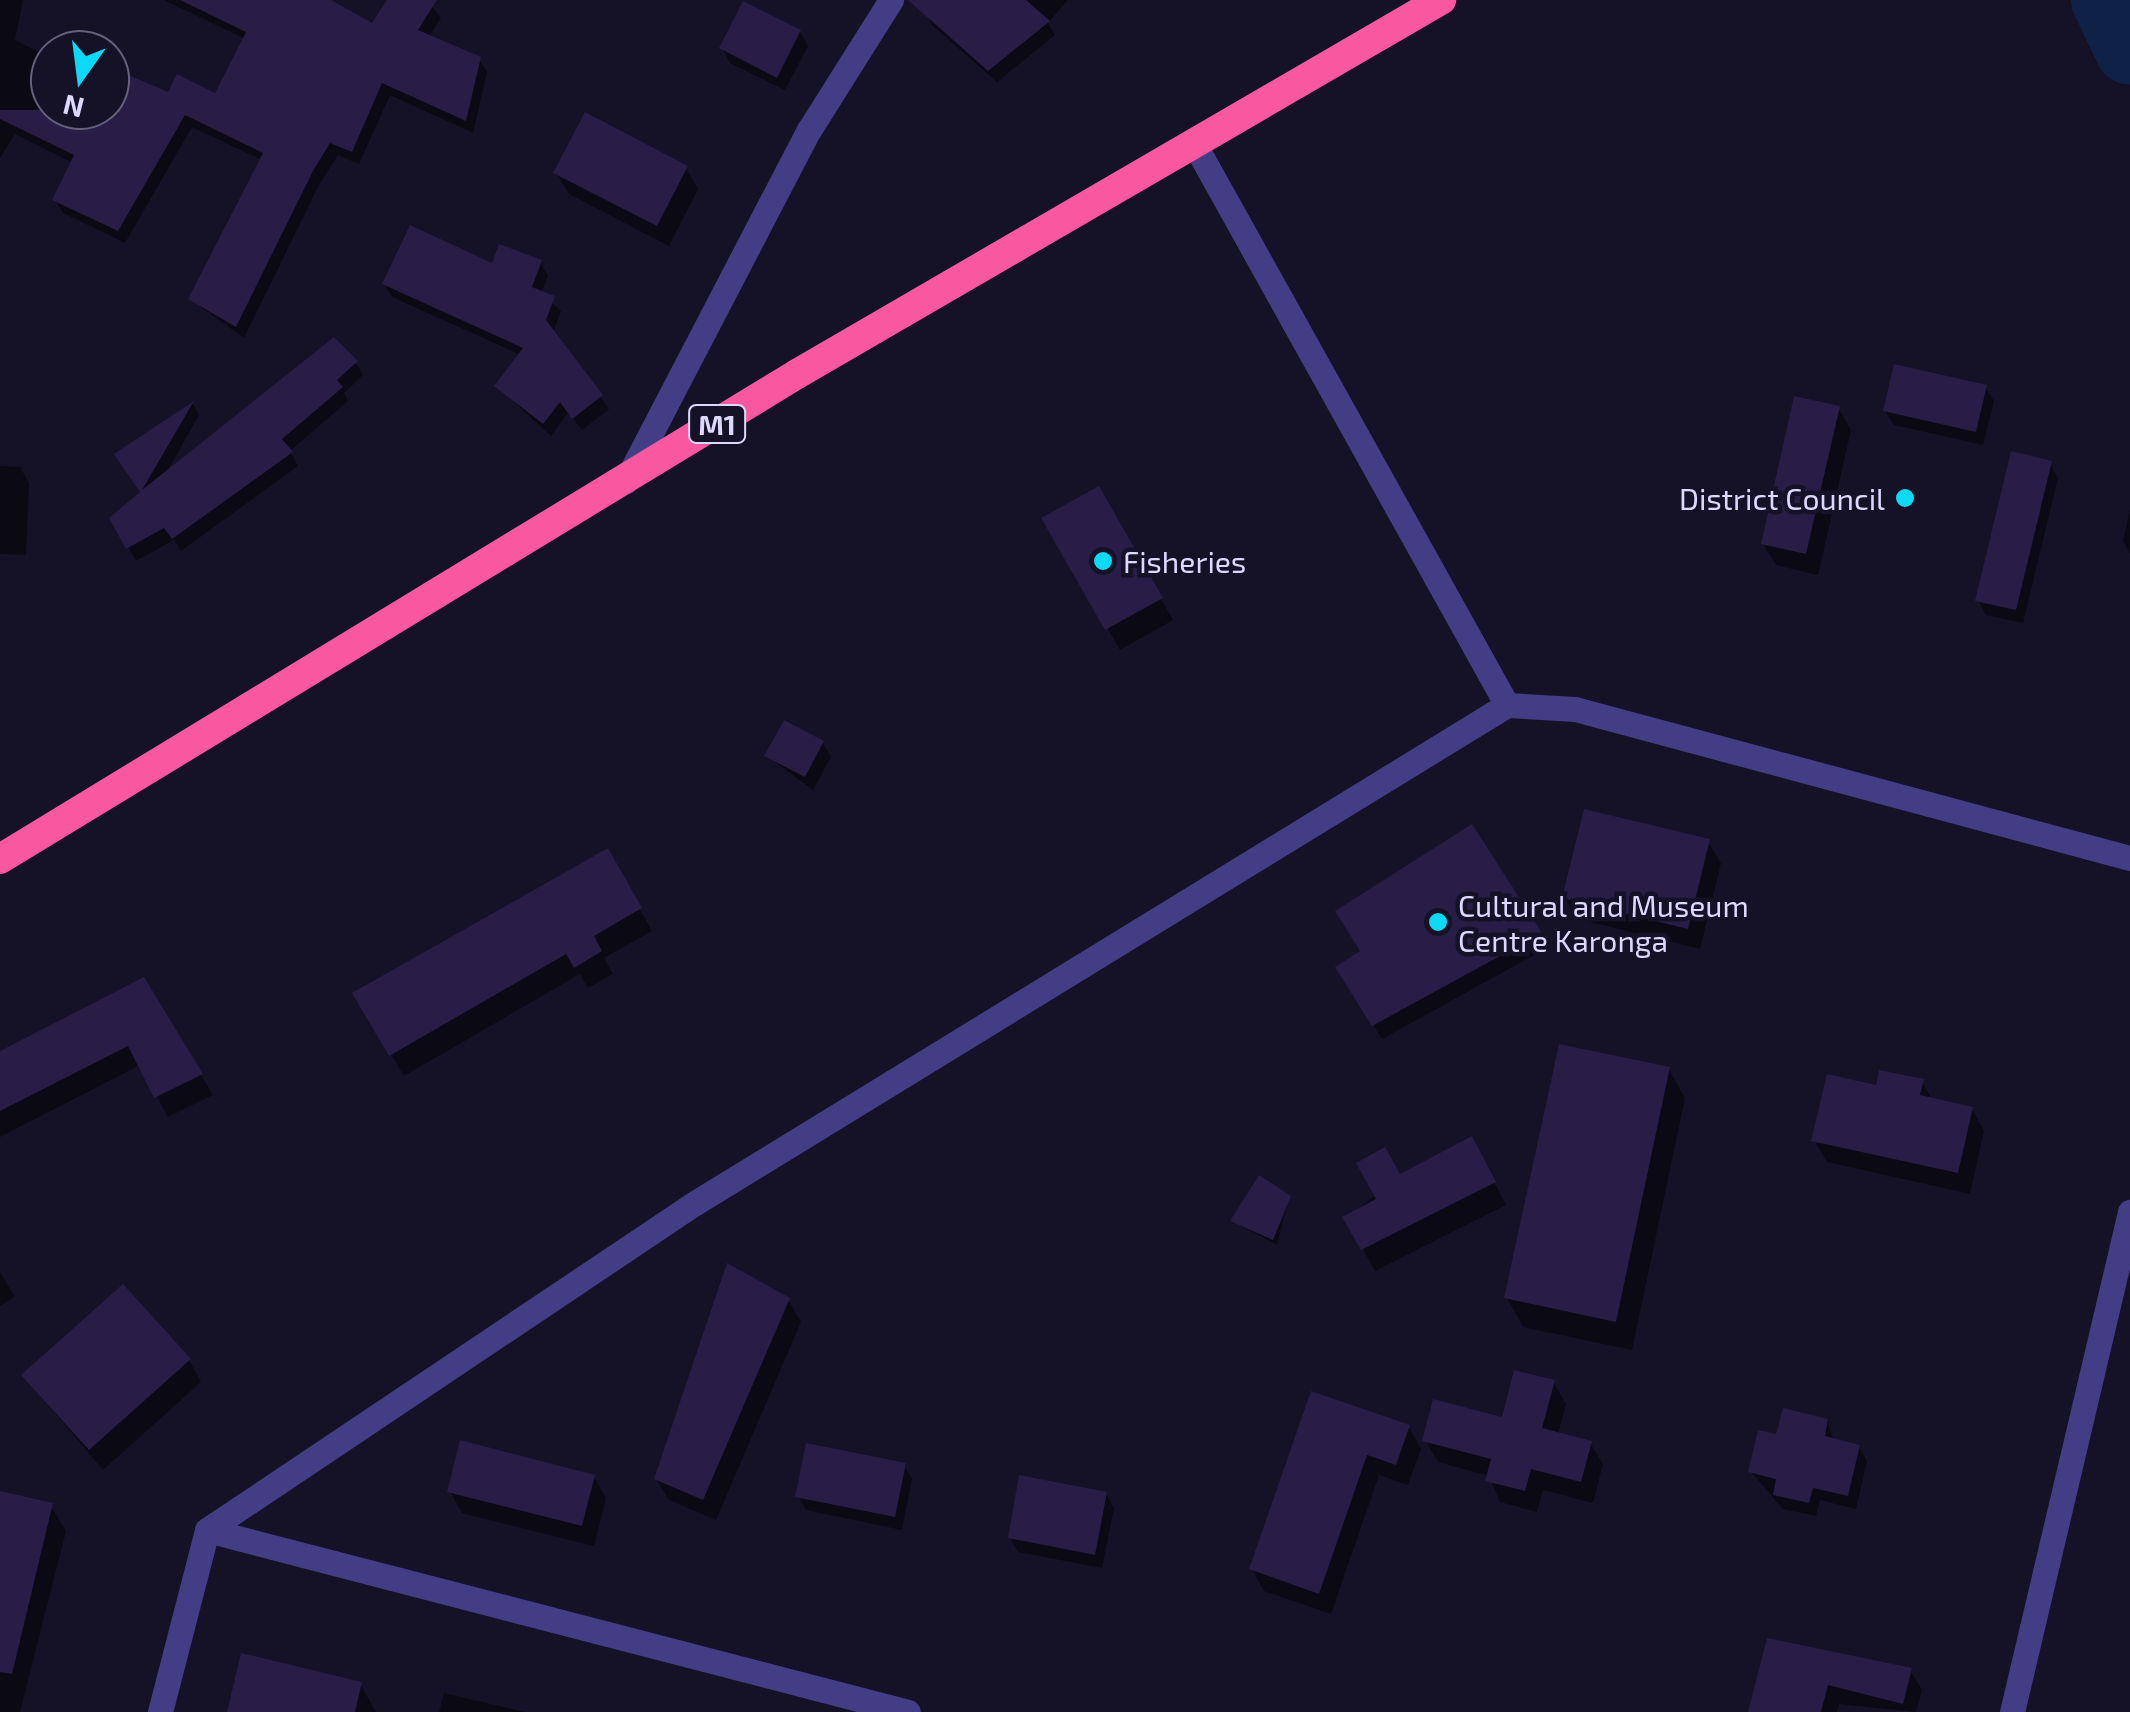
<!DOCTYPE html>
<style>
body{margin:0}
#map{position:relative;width:2130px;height:1712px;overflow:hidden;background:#151127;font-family:"Exo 2",sans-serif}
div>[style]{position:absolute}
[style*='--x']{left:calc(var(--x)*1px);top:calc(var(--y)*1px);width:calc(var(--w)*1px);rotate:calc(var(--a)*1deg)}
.shadow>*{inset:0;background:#0007}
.river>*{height:70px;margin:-35px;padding:0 35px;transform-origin:35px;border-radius:35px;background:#0e2248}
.building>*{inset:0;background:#271d47}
.minor>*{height:25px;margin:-12.5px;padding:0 12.5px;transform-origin:12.5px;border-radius:12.5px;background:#423d84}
.highway>*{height:30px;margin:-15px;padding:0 15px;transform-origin:15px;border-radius:15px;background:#f958a1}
.dots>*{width:28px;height:28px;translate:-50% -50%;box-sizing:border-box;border:5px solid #151127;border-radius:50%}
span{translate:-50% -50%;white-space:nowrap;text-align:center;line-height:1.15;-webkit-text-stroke:9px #151127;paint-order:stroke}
.shield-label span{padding:2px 8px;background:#151127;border:2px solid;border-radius:8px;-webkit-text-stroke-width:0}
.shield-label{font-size:28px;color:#ddd8fe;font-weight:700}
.poi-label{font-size:30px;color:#ddd8fe}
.right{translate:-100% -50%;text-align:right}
.left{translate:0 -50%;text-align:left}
.north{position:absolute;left:30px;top:30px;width:100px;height:100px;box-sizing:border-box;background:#151127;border:2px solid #65617d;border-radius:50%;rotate:194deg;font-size:28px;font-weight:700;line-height:40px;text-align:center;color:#ddd8fe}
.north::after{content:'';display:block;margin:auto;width:35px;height:45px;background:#0bd9f6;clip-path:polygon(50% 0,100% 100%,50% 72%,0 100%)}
</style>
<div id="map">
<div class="shadow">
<i style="clip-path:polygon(0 0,23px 0,15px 40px,50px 58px,50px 110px,110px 110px,110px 69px,169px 96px,216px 96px,245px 39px,164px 0,319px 0,373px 26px,390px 0,427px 0,441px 18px,429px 37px,479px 59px,487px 72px,473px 133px,390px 95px,359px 164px,338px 155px,319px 185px,244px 338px,190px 299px,262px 160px,192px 127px,125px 243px,63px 213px,55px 200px,73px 163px,15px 134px,0 158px)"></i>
<i style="clip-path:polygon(936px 0,1068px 0,1048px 23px,1055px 35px,997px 82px,932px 25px,925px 12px)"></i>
<i style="clip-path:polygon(800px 32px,808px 46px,785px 90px,730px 63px,722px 48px)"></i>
<i style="clip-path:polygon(686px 168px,698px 189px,669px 246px,569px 194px,556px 173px)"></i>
<i style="clip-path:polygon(540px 262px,548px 276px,541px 293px,561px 311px,553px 333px,609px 409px,582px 430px,568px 413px,551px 436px,497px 386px,521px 355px,392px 297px,384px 284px)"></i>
<i style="clip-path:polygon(356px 363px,363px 375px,344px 393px,348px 401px,290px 451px,298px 466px,181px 551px,174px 540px,136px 561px,112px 519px,142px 493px,117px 455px,193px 404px,199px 415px,166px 474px)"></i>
<i style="clip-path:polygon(1985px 387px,1994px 401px,1983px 445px,1894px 425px,1885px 411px)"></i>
<i style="clip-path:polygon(1838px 408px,1851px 430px,1818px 575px,1776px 565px,1763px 544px)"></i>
<i style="clip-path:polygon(2050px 463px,2058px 478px,2023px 623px,1986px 615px,1978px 600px)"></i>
<i style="clip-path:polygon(0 466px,20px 467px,29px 483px,26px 555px,0 554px)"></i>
<i style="clip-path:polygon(1098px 489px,1173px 620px,1120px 650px,1045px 519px)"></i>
<i style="clip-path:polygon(2130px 510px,2130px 553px,2123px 541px)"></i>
<i style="clip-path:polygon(823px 743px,831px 757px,813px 790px,767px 756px)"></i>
<i style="clip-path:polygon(1471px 827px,1547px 948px,1382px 1039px,1346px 982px)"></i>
<i style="clip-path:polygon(1708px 842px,1721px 863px,1700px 949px,1578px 919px,1565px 898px)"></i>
<i style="clip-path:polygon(607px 851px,652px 931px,604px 958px,613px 974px,588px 988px,580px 974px,404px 1076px,355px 994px)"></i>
<i style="clip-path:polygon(144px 980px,213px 1095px,168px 1117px,140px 1065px,0 1137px,0 1054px)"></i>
<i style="clip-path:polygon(1669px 1070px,1685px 1098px,1632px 1350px,1523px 1327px,1507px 1298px)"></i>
<i style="clip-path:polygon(1922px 1082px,1933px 1101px,1972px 1109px,1984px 1131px,1970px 1194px,1827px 1162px,1814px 1140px,1877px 1088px)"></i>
<i style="clip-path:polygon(1483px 1161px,1506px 1205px,1375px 1271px,1346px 1218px,1399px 1177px)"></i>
<i style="clip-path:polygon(1289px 1198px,1277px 1245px,1232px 1221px)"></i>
<i style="clip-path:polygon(0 1272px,15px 1297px,0 1306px)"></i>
<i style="clip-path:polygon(788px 1300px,801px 1322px,716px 1520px,669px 1500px,656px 1479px)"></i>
<i style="clip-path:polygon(189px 1360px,201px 1382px,103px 1470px,24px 1376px)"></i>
<i style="clip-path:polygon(1553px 1382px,1566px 1404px,1558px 1434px,1590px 1443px,1603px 1464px,1593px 1503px,1543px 1490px,1537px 1512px,1500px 1502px,1489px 1476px,1438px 1462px,1425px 1440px,1504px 1420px)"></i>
<i style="clip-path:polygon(1312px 1394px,1409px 1427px,1421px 1449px,1408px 1485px,1379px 1475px,1331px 1614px,1264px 1591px,1252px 1569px)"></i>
<i style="clip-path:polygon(1827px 1421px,1834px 1441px,1859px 1447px,1867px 1461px,1856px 1509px,1820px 1500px,1816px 1516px,1783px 1509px,1751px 1472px,1778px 1438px)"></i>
<i style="clip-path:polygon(904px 1465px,912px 1479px,902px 1530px,806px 1510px,798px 1496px)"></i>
<i style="clip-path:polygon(594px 1477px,606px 1498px,594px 1546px,462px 1513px,450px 1491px)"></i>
<i style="clip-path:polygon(0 1494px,51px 1506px,66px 1531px,20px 1712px,0 1712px)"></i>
<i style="clip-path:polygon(1106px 1494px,1114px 1508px,1102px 1568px,1018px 1552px,1010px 1538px)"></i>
<i style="clip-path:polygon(1768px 1640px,1910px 1670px,1922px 1690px,1916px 1712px,1839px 1704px,1837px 1712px,1751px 1712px)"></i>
<i style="clip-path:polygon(360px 1684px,376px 1712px,229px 1712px)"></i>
<i style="clip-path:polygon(444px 1693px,525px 1712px,439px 1712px)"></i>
</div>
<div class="river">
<i style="--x:2106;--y:0;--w:55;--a:64.4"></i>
</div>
<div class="building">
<i style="clip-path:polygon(180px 0,331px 0,372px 23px,387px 0,437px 0,418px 30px,481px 57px,466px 121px,382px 83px,352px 152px,330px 143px,313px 171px,236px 327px,188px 299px,263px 153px,185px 115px,118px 231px,52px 200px,74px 155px,0 119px,0 110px,110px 110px,110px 67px,168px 92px,177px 74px,215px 93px,246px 32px)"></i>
<i style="clip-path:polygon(908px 0,1026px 0,1050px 21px,988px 71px)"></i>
<i style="clip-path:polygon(743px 1px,801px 30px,777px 78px,719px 48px)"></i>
<i style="clip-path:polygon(585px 112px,688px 166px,657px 226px,553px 173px)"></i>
<i style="clip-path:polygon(410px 225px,492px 263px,499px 244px,542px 260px,532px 287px,555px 296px,546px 320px,603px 395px,572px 419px,560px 402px,543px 424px,494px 386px,523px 348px,382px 284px)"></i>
<i style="clip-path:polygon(334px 337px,358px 361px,337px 380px,343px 387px,282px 439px,293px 452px,172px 539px,164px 528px,126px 549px,109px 518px,140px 492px,114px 454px,194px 401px,142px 490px)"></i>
<i style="clip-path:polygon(1894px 364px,1987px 385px,1976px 432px,1883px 411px)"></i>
<i style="clip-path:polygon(1794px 396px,1840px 406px,1806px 554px,1761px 544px)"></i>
<i style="clip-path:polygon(2011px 451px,2052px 461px,2016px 610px,1975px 601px)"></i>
<i style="clip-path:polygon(1099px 486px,1163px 598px,1105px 630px,1041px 518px)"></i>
<i style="clip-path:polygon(784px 720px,824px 741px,805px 777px,764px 756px)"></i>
<i style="clip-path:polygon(1584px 809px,1710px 839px,1688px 929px,1562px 898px)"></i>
<i style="clip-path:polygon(1472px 824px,1542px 933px,1372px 1026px,1335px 967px,1360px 951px,1335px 911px)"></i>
<i style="clip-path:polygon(608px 848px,642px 908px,594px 936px,602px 951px,574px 968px,566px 954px,389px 1056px,352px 993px)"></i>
<i style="clip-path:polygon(144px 977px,203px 1074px,154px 1098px,128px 1046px,0 1111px,0 1051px)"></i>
<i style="clip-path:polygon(1559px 1044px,1670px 1067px,1616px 1322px,1504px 1298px)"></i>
<i style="clip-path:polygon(1879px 1070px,1924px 1079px,1920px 1095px,1973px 1107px,1958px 1173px,1811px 1141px,1827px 1074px,1876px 1085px)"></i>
<i style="clip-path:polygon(1472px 1136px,1496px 1182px,1361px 1250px,1342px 1217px,1376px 1199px,1356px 1163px,1385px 1147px,1400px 1174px)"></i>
<i style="clip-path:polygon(1259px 1175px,1291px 1196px,1273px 1240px,1230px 1221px)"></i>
<i style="clip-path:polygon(727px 1263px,790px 1298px,703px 1500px,654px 1479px)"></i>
<i style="clip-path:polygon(123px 1284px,191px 1359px,89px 1450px,21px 1375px)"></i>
<i style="clip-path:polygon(1514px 1370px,1555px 1380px,1542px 1428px,1592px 1441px,1581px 1482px,1531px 1469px,1525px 1491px,1485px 1481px,1491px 1459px,1422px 1441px,1433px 1399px,1502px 1417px)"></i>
<i style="clip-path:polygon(1311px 1391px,1410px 1425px,1396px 1465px,1367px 1455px,1319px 1594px,1249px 1569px)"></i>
<i style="clip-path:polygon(1783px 1408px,1828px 1419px,1825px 1436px,1860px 1445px,1848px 1496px,1813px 1488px,1809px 1503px,1773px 1495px,1776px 1479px,1748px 1472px,1758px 1430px,1776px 1434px)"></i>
<i style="clip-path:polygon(460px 1440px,595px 1475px,582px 1526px,447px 1492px)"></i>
<i style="clip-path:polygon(806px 1443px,906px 1463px,895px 1517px,795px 1497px)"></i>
<i style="clip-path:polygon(1019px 1475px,1107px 1492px,1095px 1555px,1008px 1538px)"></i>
<i style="clip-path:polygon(0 1491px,53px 1503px,12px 1674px,0 1672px)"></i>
<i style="clip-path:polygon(1767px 1638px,1912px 1668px,1903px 1704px,1828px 1685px,1821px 1712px,1748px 1712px)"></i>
<i style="clip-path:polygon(241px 1653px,362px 1682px,355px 1712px,227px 1712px)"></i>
</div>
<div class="minor">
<i style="--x:1195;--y:145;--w:641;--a:60.88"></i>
<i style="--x:1507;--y:705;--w:68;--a:3.4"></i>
<i style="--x:1575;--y:709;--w:575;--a:15.03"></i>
<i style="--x:626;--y:481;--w:396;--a:-62.5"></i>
<i style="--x:809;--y:130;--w:154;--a:-57.8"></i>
<i style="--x:207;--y:1530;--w:587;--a:-33.83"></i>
<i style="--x:695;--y:1203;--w:953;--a:-31.52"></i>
<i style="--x:160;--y:1712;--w:188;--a:-75.5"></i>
<i style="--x:207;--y:1530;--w:724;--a:14.55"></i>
<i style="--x:2012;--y:1712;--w:514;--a:-76.72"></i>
</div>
<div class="highway">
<i style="--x:0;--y:859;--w:933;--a:-31.32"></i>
<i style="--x:797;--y:374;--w:745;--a:-30.15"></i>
</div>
<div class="dots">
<i style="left:1905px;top:498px;background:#0bd9f6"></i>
<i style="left:1103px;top:561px;background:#0bd9f6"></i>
<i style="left:1438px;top:922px;background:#0bd9f6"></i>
</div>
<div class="shield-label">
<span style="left:717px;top:424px">M1</span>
</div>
<div class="poi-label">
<span class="right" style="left:1885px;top:498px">District Council</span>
<span class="left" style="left:1123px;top:561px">Fisheries</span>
<span class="left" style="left:1458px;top:922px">Cultural and Museum<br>Centre Karonga</span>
</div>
<div class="north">N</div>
</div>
